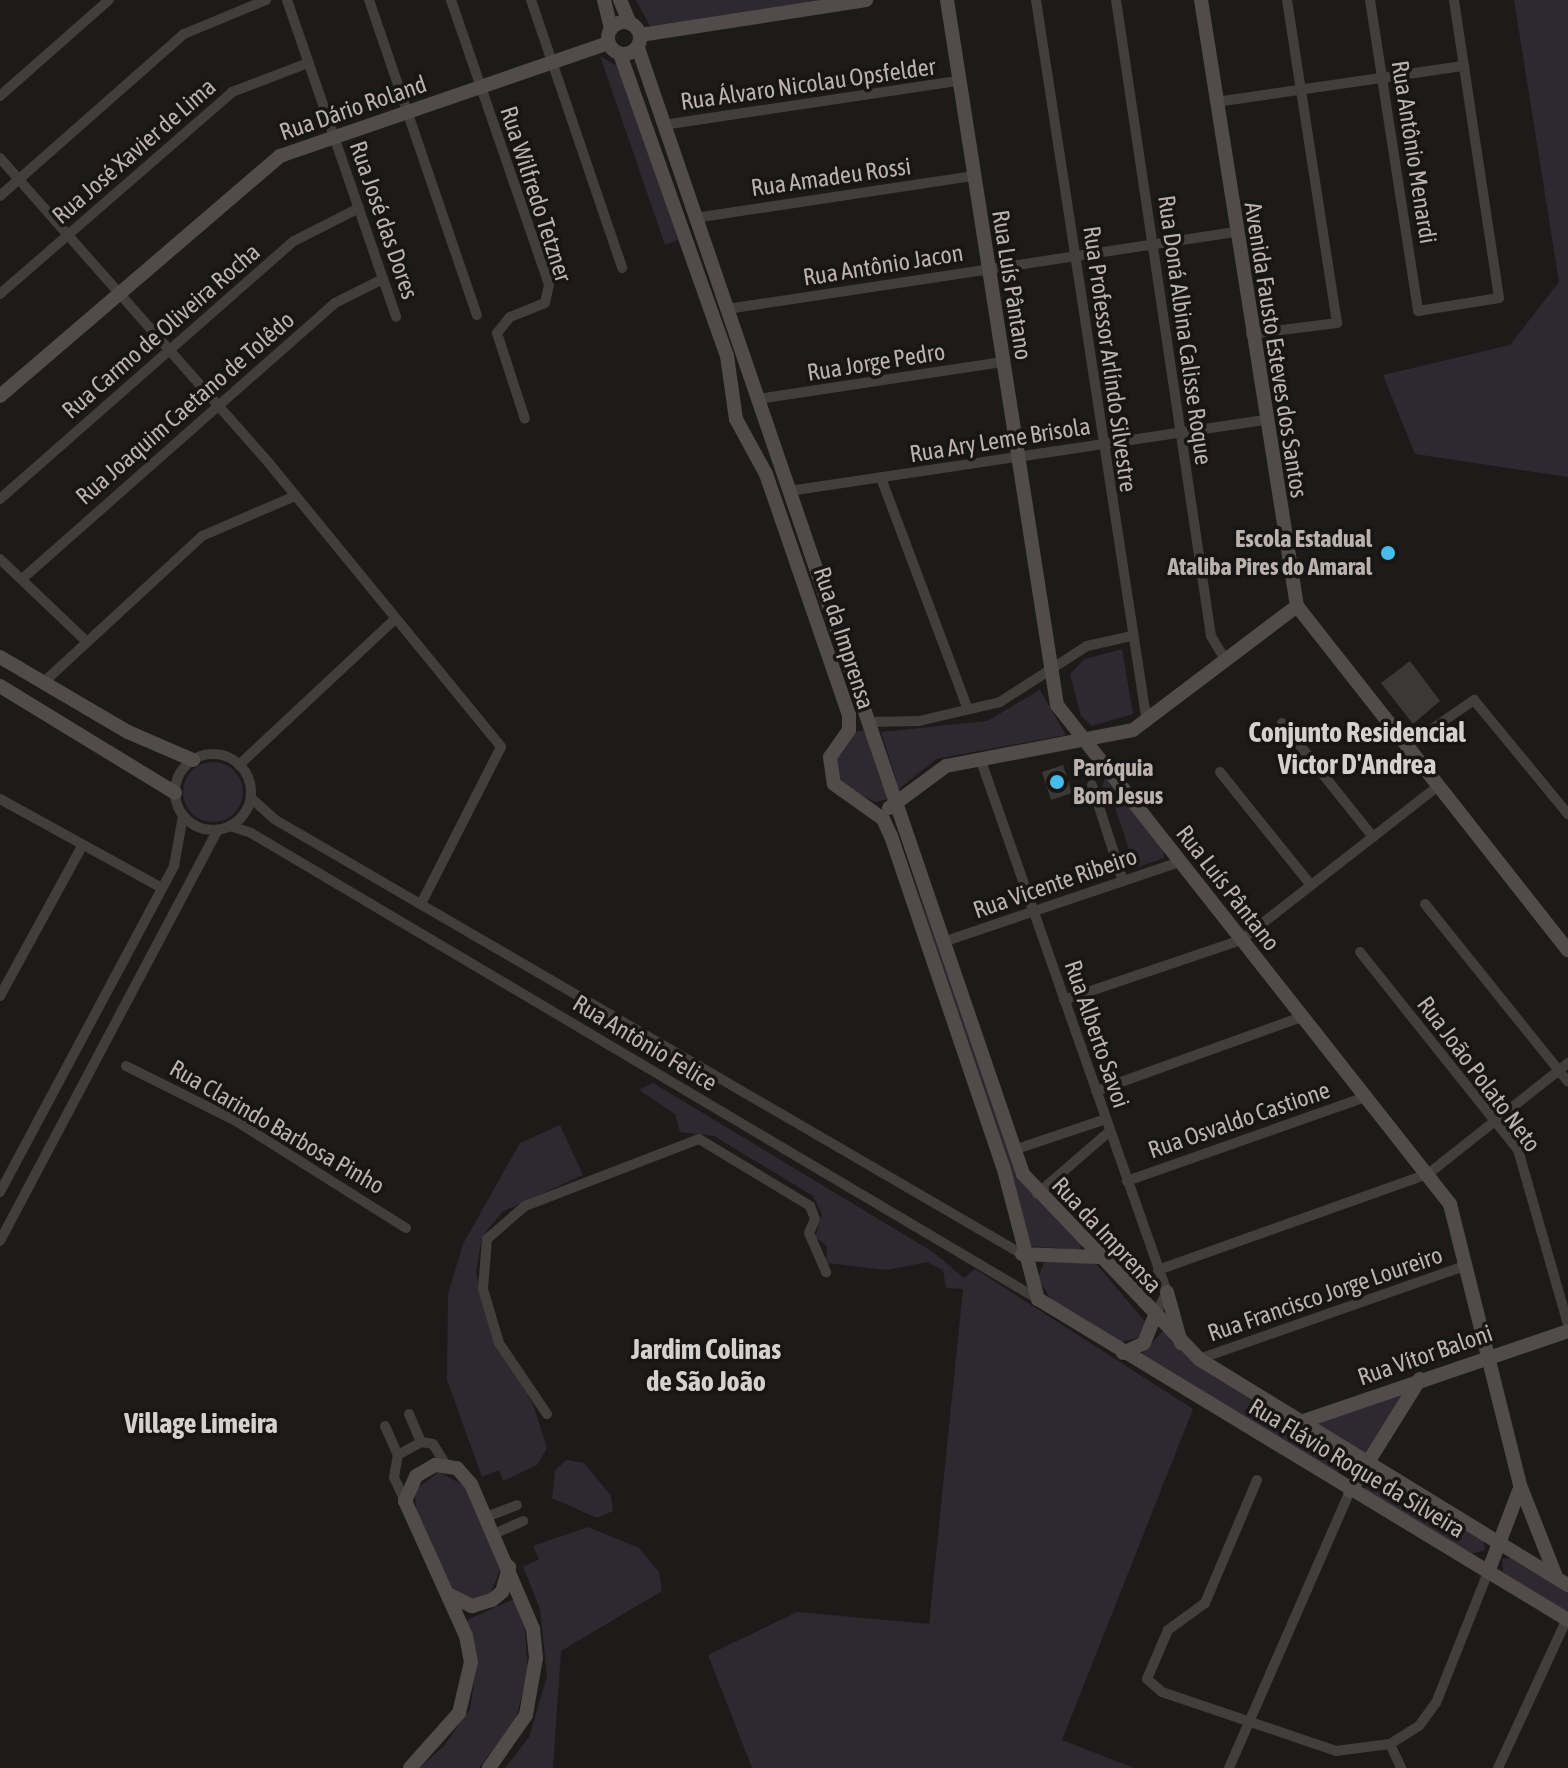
<!DOCTYPE html>
<meta charset="utf-8">
<style>
body{margin:0}
#map{position:relative;width:1568px;height:1768px;overflow:hidden;background:#1c1b1a;font-family:"Asap Condensed",sans-serif}
div>[style]{position:absolute}
[style*='--x']{left:calc(var(--x)*1px);top:calc(var(--y)*1px);width:calc(var(--w)*1px);rotate:calc(var(--a)*1deg)}
.green>*{inset:0;background:#2e2831}
.round{border-radius:50%}
.building>*{inset:0;background:#3b3937}
.street>*{height:10px;margin:-5px;padding:0 5px;transform-origin:5px;border-radius:5px;background:#413e3b}
.street>.ring{margin:-5px;padding:0;box-sizing:content-box;background:none;border:10px solid #413e3b;border-radius:50%}
.secondary>*{height:14px;margin:-7px;padding:0 7px;transform-origin:7px;border-radius:7px;background:#514c49}
.secondary>.ring{margin:-7px;padding:0;box-sizing:content-box;background:none;border:14px solid #514c49;border-radius:50%}
.dots>*{width:22px;height:22px;translate:-50% -50%;box-sizing:border-box;border:4px solid #171615;border-radius:50%}
span{translate:-50% -50%;white-space:nowrap;text-align:center;line-height:1.15;-webkit-text-stroke:7px #171615;paint-order:stroke}
.street-label{font-size:24px;color:#bbb1ad}
.poi-label{font-size:24px;color:#bbb1ad;font-weight:700}
.right{translate:-100% -50%;text-align:right}
.left{translate:0 -50%;text-align:left}
.quarter-label{font-size:28px;color:#d7d1ce;font-weight:700}
</style>
<div id="map">
<div class="green">
<i style="clip-path:polygon(636px 0,840px 0,650px 26px)"></i>
<i style="clip-path:polygon(1514px 0,1568px 0,1568px 477px,1415px 454px,1383px 375px,1510px 345px,1559px 282px)"></i>
<i style="clip-path:polygon(600px 56px,619px 67px,678px 240px,665px 245px)"></i>
<i style="clip-path:polygon(1122px 649px,1133px 714px,1092px 726px,1081px 716px,1070px 674px,1085px 659px)"></i>
<i style="clip-path:polygon(1040px 690px,1066px 735px,936px 759px,899px 789px,881px 732px,987px 721px)"></i>
<i style="clip-path:polygon(866px 729px,889px 799px,875px 802px,841px 784px,836px 758px,853px 733px)"></i>
<i class="round" style="left:183px;top:762px;width:60px;height:60px"></i>
<i style="clip-path:polygon(1105px 777px,1163px 848px,1164px 858px,1135px 868px,1124px 862px,1130px 852px,1111px 796px,1100px 794px)"></i>
<i style="clip-path:polygon(895px 819px,1020px 1180px,1082px 1244px,1079px 1250px,1031px 1246px)"></i>
<i style="clip-path:polygon(653px 1083px,933px 1252px,964px 1278px,975px 1269px,1193px 1409px,1062px 1740px,1134px 1768px,752px 1768px,708px 1655px,797px 1612px,929px 1624px,963px 1289px,946px 1288px,943px 1270px,927px 1262px,887px 1270px,826px 1263px,827px 1246px,815px 1237px,822px 1214px,813px 1196px,714px 1136px,680px 1132px,675px 1114px,639px 1090px)"></i>
<i style="clip-path:polygon(560px 1125px,583px 1175px,502px 1212px,482px 1237px,476px 1272px,491px 1334px,533px 1404px,547px 1448px,537px 1465px,503px 1481px,499px 1470px,482px 1477px,447px 1380px,448px 1294px,463px 1244px,520px 1143px)"></i>
<i style="clip-path:polygon(1045px 1260px,1093px 1260px,1148px 1325px,1143px 1336px,1119px 1343px,1056px 1308px,1038px 1278px)"></i>
<i style="clip-path:polygon(1163px 1331px,1196px 1361px,1342px 1453px,1350px 1461px,1345px 1468px,1336px 1472px,1139px 1356px)"></i>
<i style="clip-path:polygon(1407px 1389px,1364px 1455px,1309px 1423px)"></i>
<i style="clip-path:polygon(566px 1460px,584px 1463px,611px 1496px,613px 1511px,597px 1518px,552px 1498px,555px 1471px)"></i>
<i style="clip-path:polygon(439px 1472px,465px 1486px,502px 1566px,490px 1594px,470px 1599px,450px 1588px,416px 1512px,415px 1490px)"></i>
<i style="clip-path:polygon(1371px 1477px,1386px 1480px,1484px 1541px,1485px 1550px,1471px 1554px,1365px 1489px)"></i>
<i style="clip-path:polygon(588px 1527px,639px 1548px,659px 1572px,662px 1591px,561px 1651px,553px 1768px,505px 1768px,529px 1737px,547px 1676px,540px 1609px,523px 1567px,539px 1559px,533px 1546px)"></i>
<i style="clip-path:polygon(1512px 1558px,1568px 1590px,1568px 1614px,1503px 1572px,1502px 1559px)"></i>
<i style="clip-path:polygon(514px 1599px,524px 1619px,528px 1670px,516px 1719px,479px 1768px,419px 1768px,444px 1746px,470px 1709px,477px 1662px,467px 1620px)"></i>
</div>
<div class="building">
<i style="clip-path:polygon(1410px 661px,1440px 701px,1413px 724px,1381px 683px)"></i>
<i style="clip-path:polygon(1063px 765px,1072px 793px,1051px 800px,1042px 772px)"></i>
</div>
<div class="street">
<i style="--x:287;--y:0;--w:335;--a:71"></i>
<i style="--x:369;--y:0;--w:333;--a:71.1"></i>
<i style="--x:451;--y:0;--w:301;--a:71"></i>
<i style="--x:549;--y:285;--w:18;--a:103"></i>
<i style="--x:545;--y:303;--w:38;--a:158"></i>
<i style="--x:510;--y:317;--w:21;--a:129"></i>
<i style="--x:497;--y:333;--w:90;--a:72"></i>
<i style="--x:531;--y:0;--w:283;--a:71.2"></i>
<i style="--x:1036;--y:0;--w:731;--a:81.27"></i>
<i style="--x:1116;--y:0;--w:643;--a:81.5"></i>
<i style="--x:1211;--y:636;--w:29;--a:59"></i>
<i style="--x:1370;--y:0;--w:315;--a:81.2"></i>
<i style="--x:1418;--y:311;--w:82;--a:-9.1"></i>
<i style="--x:1499;--y:298;--w:301;--a:-98.6"></i>
<i style="--x:0;--y:96;--w:145;--a:-41.4"></i>
<i style="--x:1216;--y:102;--w:251;--a:-8.3"></i>
<i style="--x:663;--y:125;--w:299;--a:-8.5"></i>
<i style="--x:0;--y:158;--w:405;--a:48.6"></i>
<i style="--x:268;--y:462;--w:368;--a:50.7"></i>
<i style="--x:501;--y:747;--w:176;--a:117"></i>
<i style="--x:0;--y:196;--w:245;--a:-41.4"></i>
<i style="--x:184;--y:34;--w:89;--a:-22.5"></i>
<i style="--x:695;--y:218;--w:282;--a:-8.6"></i>
<i style="--x:0;--y:294;--w:308;--a:-41"></i>
<i style="--x:232;--y:92;--w:81;--a:-20.9"></i>
<i style="--x:727;--y:309;--w:514;--a:-8.62"></i>
<i style="--x:1251;--y:334;--w:87;--a:-7.3"></i>
<i style="--x:1337;--y:323;--w:327;--a:-98.8"></i>
<i style="--x:758;--y:399;--w:247;--a:-8.6"></i>
<i style="--x:881;--y:478;--w:247;--a:69.4"></i>
<i style="--x:789;--y:491;--w:479;--a:-8.5"></i>
<i style="--x:0;--y:499;--w:391;--a:-41.3"></i>
<i style="--x:294;--y:241;--w:73;--a:-26.9"></i>
<i style="--x:0;--y:559;--w:119;--a:43.6"></i>
<i style="--x:22;--y:579;--w:417;--a:-41.4"></i>
<i style="--x:335;--y:303;--w:54;--a:-26.6"></i>
<i style="--x:45;--y:681;--w:214;--a:-42.7"></i>
<i style="--x:202;--y:536;--w:101;--a:-23.3"></i>
<i style="--x:868;--y:722;--w:51;--a:-1.1"></i>
<i style="--x:919;--y:721;--w:83;--a:-13.2"></i>
<i style="--x:1000;--y:702;--w:103;--a:-32.8"></i>
<i style="--x:1087;--y:646;--w:45;--a:-12.8"></i>
<i style="--x:1282;--y:723;--w:146;--a:51.4"></i>
<i style="--x:1406;--y:747;--w:83;--a:-34.7"></i>
<i style="--x:1474;--y:700;--w:148;--a:50.5"></i>
<i class="ring" style="left:175px;top:754px;width:66px;height:66px"></i>
<i style="--x:981;--y:761;--w:563;--a:70.7"></i>
<i style="--x:1167;--y:1292;--w:29;--a:117"></i>
<i style="--x:239;--y:765;--w:211;--a:-43.1"></i>
<i style="--x:1220;--y:772;--w:145;--a:51.2"></i>
<i style="--x:1092;--y:785;--w:101;--a:72.1"></i>
<i style="--x:251;--y:798;--w:31;--a:42"></i>
<i style="--x:274;--y:819;--w:865;--a:30.18"></i>
<i style="--x:0;--y:799;--w:185;--a:28.8"></i>
<i style="--x:230;--y:826;--w:22;--a:18"></i>
<i style="--x:251;--y:833;--w:915;--a:30.63"></i>
<i style="--x:1425;--y:904;--w:228;--a:51.2"></i>
<i style="--x:943;--y:942;--w:249;--a:-18.7"></i>
<i style="--x:1360;--y:952;--w:253;--a:51.4"></i>
<i style="--x:1518;--y:1150;--w:181;--a:74"></i>
<i style="--x:0;--y:996;--w:171;--a:-61.3"></i>
<i style="--x:1064;--y:1000;--w:187;--a:-18.7"></i>
<i style="--x:1241;--y:940;--w:250;--a:-38"></i>
<i style="--x:126;--y:1066;--w:123;--a:26.6"></i>
<i style="--x:236;--y:1121;--w:201;--a:32.2"></i>
<i style="--x:1096;--y:1091;--w:219;--a:-19.8"></i>
<i style="--x:1014;--y:1150;--w:97;--a:-18.6"></i>
<i style="--x:1127;--y:1181;--w:252;--a:-19.4"></i>
<i style="--x:0;--y:1192;--w:370;--a:-61.9"></i>
<i style="--x:174;--y:866;--w:51;--a:-79.8"></i>
<i style="--x:1037;--y:1194;--w:96;--a:-40.8"></i>
<i style="--x:0;--y:1241;--w:465;--a:-62.1"></i>
<i style="--x:1158;--y:1270;--w:287;--a:-19.6"></i>
<i style="--x:1428;--y:1174;--w:179;--a:-38.4"></i>
<i style="--x:1199;--y:1359;--w:282;--a:-19.3"></i>
<i style="--x:409;--y:1414;--w:30;--a:67"></i>
<i style="--x:547;--y:1414;--w:86;--a:-124.1"></i>
<i style="--x:499;--y:1343;--w:56;--a:-106.5"></i>
<i style="--x:483;--y:1289;--w:50;--a:-85.4"></i>
<i style="--x:487;--y:1239;--w:50;--a:-41"></i>
<i style="--x:525;--y:1206;--w:186;--a:-21.1"></i>
<i style="--x:699;--y:1139;--w:130;--a:31.1"></i>
<i style="--x:810;--y:1206;--w:14;--a:69"></i>
<i style="--x:815;--y:1219;--w:15;--a:113"></i>
<i style="--x:809;--y:1233;--w:43;--a:66.4"></i>
<i style="--x:385;--y:1426;--w:32;--a:66"></i>
<i style="--x:1257;--y:1480;--w:134;--a:112.9"></i>
<i style="--x:1205;--y:1603;--w:46;--a:143.9"></i>
<i style="--x:1168;--y:1630;--w:53;--a:113.2"></i>
<i style="--x:1147;--y:1679;--w:20;--a:41"></i>
<i style="--x:1162;--y:1692;--w:184;--a:18.7"></i>
<i style="--x:1336;--y:1751;--w:54;--a:-7.4"></i>
<i style="--x:1390;--y:1744;--w:34;--a:-32"></i>
<i style="--x:1419;--y:1726;--w:29;--a:-54"></i>
<i style="--x:1436;--y:1703;--w:141;--a:-68.3"></i>
<i style="--x:405;--y:1501;--w:26;--a:-115"></i>
<i style="--x:394;--y:1477;--w:22;--a:-80"></i>
<i style="--x:398;--y:1455;--w:26;--a:-29"></i>
<i style="--x:421;--y:1442;--w:12;--a:9"></i>
<i style="--x:433;--y:1444;--w:26;--a:58"></i>
<i style="--x:486;--y:1517;--w:33;--a:-21"></i>
<i style="--x:494;--y:1534;--w:32;--a:-24"></i>
<i style="--x:1390;--y:1744;--w:26;--a:65"></i>
<i style="--x:1229;--y:1768;--w:302;--a:-66.4"></i>
<i style="--x:1498;--y:1768;--w:164;--a:-65.2"></i>
</div>
<div class="secondary">
<i style="--x:604;--y:0;--w:29;--a:76"></i>
<i style="--x:620;--y:0;--w:25;--a:67"></i>
<i style="--x:947;--y:0;--w:714;--a:81.13"></i>
<i style="--x:1057;--y:705;--w:635;--a:51.78"></i>
<i style="--x:1450;--y:1204;--w:290;--a:76"></i>
<i style="--x:1520;--y:1485;--w:96;--a:68.5"></i>
<i style="--x:1201;--y:0;--w:614;--a:81"></i>
<i style="--x:1297;--y:606;--w:438;--a:51.8"></i>
<i class="ring" style="left:608px;top:22px;width:18px;height:18px"></i>
<i style="--x:640;--y:35;--w:229;--a:-8.8"></i>
<i style="--x:638;--y:48;--w:1190;--a:71.12"></i>
<i style="--x:1023;--y:1174;--w:255;--a:46.4"></i>
<i style="--x:1199;--y:1359;--w:433;--a:31.5"></i>
<i style="--x:620;--y:54;--w:320;--a:70.5"></i>
<i style="--x:727;--y:356;--w:64;--a:81.9"></i>
<i style="--x:736;--y:419;--w:63;--a:61.4"></i>
<i style="--x:766;--y:474;--w:255;--a:71"></i>
<i style="--x:849;--y:715;--w:15;--a:90"></i>
<i style="--x:849;--y:730;--w:33;--a:125"></i>
<i style="--x:830;--y:757;--w:27;--a:82"></i>
<i style="--x:834;--y:784;--w:60;--a:35.5"></i>
<i style="--x:883;--y:819;--w:19;--a:65"></i>
<i style="--x:891;--y:836;--w:348;--a:71.3"></i>
<i style="--x:1003;--y:1166;--w:138;--a:75.3"></i>
<i style="--x:1038;--y:1299;--w:620;--a:31.2"></i>
<i style="--x:0;--y:396;--w:369;--a:-40.6"></i>
<i style="--x:280;--y:156;--w:347;--a:-19"></i>
<i style="--x:0;--y:657;--w:148;--a:30.4"></i>
<i style="--x:128;--y:732;--w:71;--a:23.3"></i>
<i style="--x:0;--y:686;--w:205;--a:31.4"></i>
<i style="--x:889;--y:808;--w:71;--a:-36.4"></i>
<i style="--x:946;--y:766;--w:190;--a:-10.9"></i>
<i style="--x:1133;--y:730;--w:206;--a:-37.1"></i>
<i style="--x:1022;--y:1254;--w:75;--a:2.3"></i>
<i style="--x:1167;--y:1292;--w:53;--a:74.6"></i>
<i style="--x:1123;--y:1353;--w:23;--a:-25"></i>
<i style="--x:1144;--y:1343;--w:27;--a:-68"></i>
<i style="--x:1298;--y:1423;--w:285;--a:-18.8"></i>
<i style="--x:1350;--y:1491;--w:132;--a:-58"></i>
<i style="--x:1488;--y:1572;--w:87;--a:-69.1"></i>
<i style="--x:448;--y:1594;--w:27;--a:27"></i>
<i style="--x:472;--y:1606;--w:21;--a:-17"></i>
<i style="--x:492;--y:1600;--w:13;--a:-39"></i>
<i style="--x:502;--y:1592;--w:26;--a:-74"></i>
<i style="--x:410;--y:1768;--w:74;--a:-48.3"></i>
<i style="--x:459;--y:1713;--w:52;--a:-76.8"></i>
<i style="--x:471;--y:1662;--w:26;--a:-101"></i>
<i style="--x:466;--y:1636;--w:148;--a:-114.3"></i>
<i style="--x:405;--y:1501;--w:27;--a:-66"></i>
<i style="--x:416;--y:1476;--w:22;--a:-30"></i>
<i style="--x:435;--y:1465;--w:22;--a:8"></i>
<i style="--x:457;--y:1468;--w:21;--a:49"></i>
<i style="--x:471;--y:1484;--w:158;--a:66.8"></i>
<i style="--x:533;--y:1629;--w:29;--a:84"></i>
<i style="--x:536;--y:1658;--w:58;--a:100"></i>
<i style="--x:526;--y:1715;--w:65;--a:124.9"></i>
</div>
<div class="dots">
<i style="left:1388px;top:553px;background:#46bde8"></i>
<i style="left:1057px;top:782px;background:#46bde8"></i>
</div>
<div class="street-label">
<span style="left:808px;top:84px;rotate:-8deg">Rua Álvaro Nicolau Opsfelder</span>
<span style="left:353px;top:108px;rotate:-19deg">Rua Dário Roland</span>
<span style="left:134px;top:151px;rotate:-41deg">Rua José Xavier de Lima</span>
<span style="left:1414px;top:152px;rotate:81deg">Rua Antônio Menardi</span>
<span style="left:831px;top:177px;rotate:-8deg">Rua Amadeu Rossi</span>
<span style="left:536px;top:194px;rotate:72deg">Rua Wilfredo Tetzner</span>
<span style="left:384px;top:220px;rotate:71deg">Rua José das Dores</span>
<span style="left:883px;top:265px;rotate:-9deg">Rua Antônio Jacon</span>
<span style="left:1012px;top:285px;rotate:81deg">Rua Luís Pântano</span>
<span style="left:1185px;top:330px;rotate:82deg">Rua Doná Albina Calisse Roque</span>
<span style="left:161px;top:331px;rotate:-41deg">Rua Carmo de Oliveira Rocha</span>
<span style="left:1276px;top:350px;rotate:81deg">Avenida Fausto Esteves dos Santos</span>
<span style="left:1110px;top:359px;rotate:82deg">Rua Professor Arlíndo Silvestre</span>
<span style="left:876px;top:362px;rotate:-9deg">Rua Jorge Pedro</span>
<span style="left:185px;top:408px;rotate:-41deg">Rua Joaquim Caetano de Tolêdo</span>
<span style="left:1000px;top:440px;rotate:-9deg">Rua Ary Leme Brisola</span>
<span style="left:844px;top:638px;rotate:72deg">Rua da Imprensa</span>
<span style="left:1055px;top:883px;rotate:-19deg">Rua Vicente Ribeiro</span>
<span style="left:1228px;top:888px;rotate:52deg">Rua Luís Pântano</span>
<span style="left:1097px;top:1034px;rotate:71deg">Rua Alberto Savoi</span>
<span style="left:645px;top:1043px;rotate:31deg">Rua Antônio Felice</span>
<span style="left:1479px;top:1074px;rotate:53deg">Rua João Polato Neto</span>
<span style="left:1239px;top:1120px;rotate:-19deg">Rua Osvaldo Castione</span>
<span style="left:277px;top:1127px;rotate:30deg">Rua Clarindo Barbosa Pinho</span>
<span style="left:1107px;top:1235px;rotate:47deg">Rua da Imprensa</span>
<span style="left:1325px;top:1294px;rotate:-19deg">Rua Francisco Jorge Loureiro</span>
<span style="left:1425px;top:1355px;rotate:-19deg">Rua Vítor Baloni</span>
<span style="left:1357px;top:1468px;rotate:31deg">Rua Flávio Roque da Silveira</span>
</div>
<div class="poi-label">
<span class="right" style="left:1372px;top:553px">Escola Estadual<br>Ataliba Pires do Amaral</span>
<span class="left" style="left:1073px;top:782px">Paróquia<br>Bom Jesus</span>
</div>
<div class="quarter-label">
<span style="left:1357px;top:748px">Conjunto Residencial<br>Victor D'Andrea</span>
<span style="left:706px;top:1365px">Jardim Colinas<br>de São João</span>
<span style="left:201px;top:1423px">Village Limeira</span>
</div>
</div>
